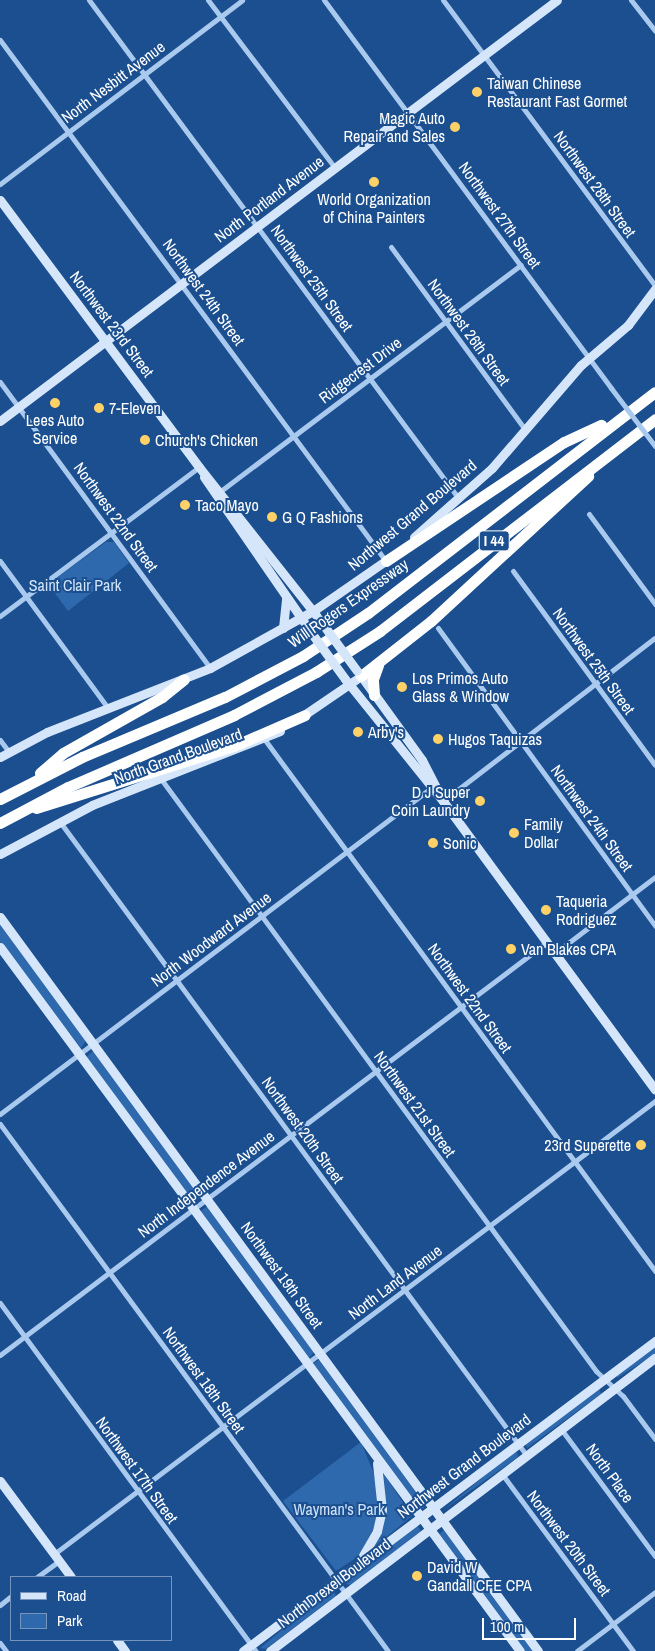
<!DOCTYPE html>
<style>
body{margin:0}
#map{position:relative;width:655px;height:1651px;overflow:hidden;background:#1b4f8f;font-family:"Archivo Narrow",sans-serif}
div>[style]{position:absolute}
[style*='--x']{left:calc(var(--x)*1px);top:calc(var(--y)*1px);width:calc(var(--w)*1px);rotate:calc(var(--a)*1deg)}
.green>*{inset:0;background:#2e69ad}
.street>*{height:5px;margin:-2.5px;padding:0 2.5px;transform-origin:2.5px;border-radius:2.5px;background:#a9c9ee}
.secondary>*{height:9px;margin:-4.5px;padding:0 4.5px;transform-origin:4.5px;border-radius:4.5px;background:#d6e6fa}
.highway>*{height:11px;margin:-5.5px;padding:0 5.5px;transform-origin:5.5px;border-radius:5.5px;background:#fff}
.street-bridge>*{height:5px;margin:-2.5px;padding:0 2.5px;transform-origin:2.5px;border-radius:2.5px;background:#a9c9ee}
.secondary-bridge>*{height:9px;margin:-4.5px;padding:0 4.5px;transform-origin:4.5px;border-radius:4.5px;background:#d6e6fa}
.dots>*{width:14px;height:14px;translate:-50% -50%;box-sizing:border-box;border:2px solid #1b4f8f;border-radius:50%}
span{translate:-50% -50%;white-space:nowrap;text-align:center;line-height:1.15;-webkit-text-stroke:4px #1b4f8f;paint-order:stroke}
.shield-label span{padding:1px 4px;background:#1b4f8f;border:1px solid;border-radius:4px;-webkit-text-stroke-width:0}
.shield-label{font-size:15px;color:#fff;font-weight:700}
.street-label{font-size:16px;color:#fff}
.poi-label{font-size:16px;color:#fff}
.left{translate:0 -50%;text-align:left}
.right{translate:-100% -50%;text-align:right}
.park-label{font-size:16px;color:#cfe3fa}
.legend{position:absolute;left:10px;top:1576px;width:162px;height:65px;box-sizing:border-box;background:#1b4f8f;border:1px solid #7695bc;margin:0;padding:6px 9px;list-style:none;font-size:15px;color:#fff}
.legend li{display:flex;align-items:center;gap:10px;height:25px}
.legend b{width:25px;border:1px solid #7695bc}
.scale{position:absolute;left:482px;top:1618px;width:94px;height:22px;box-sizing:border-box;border:2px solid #fff;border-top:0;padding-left:6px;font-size:15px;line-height:18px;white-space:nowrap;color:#fff;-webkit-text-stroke:4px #1b4f8f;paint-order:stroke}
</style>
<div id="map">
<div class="green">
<i style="clip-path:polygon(106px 542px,114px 542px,129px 563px,68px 611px,48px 584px)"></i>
<i style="clip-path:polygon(0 923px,86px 1041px,81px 1048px,0 942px)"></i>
<i style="clip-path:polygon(93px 1051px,201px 1196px,194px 1203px,85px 1058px)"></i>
<i style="clip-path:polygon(208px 1206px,315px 1351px,309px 1358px,199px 1212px)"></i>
<i style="clip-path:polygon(655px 1345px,655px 1354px,617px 1378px,617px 1374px)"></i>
<i style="clip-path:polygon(319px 1360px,425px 1502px,424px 1508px,418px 1509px,313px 1364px)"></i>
<i style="clip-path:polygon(599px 1388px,601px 1394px,527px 1448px,526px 1444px)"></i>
<i style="clip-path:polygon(361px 1442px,379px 1486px,377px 1522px,359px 1556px,336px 1571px,283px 1501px)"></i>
<i style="clip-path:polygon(512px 1453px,517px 1452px,518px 1457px,442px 1511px)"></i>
<i style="clip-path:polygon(384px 1474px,412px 1516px,374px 1547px,385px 1511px)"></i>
<i style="clip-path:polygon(417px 1525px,421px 1531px,351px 1585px,345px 1584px,344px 1579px)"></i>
<i style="clip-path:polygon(444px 1530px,534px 1651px,524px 1651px,438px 1535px)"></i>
<i style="clip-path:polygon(333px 1588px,336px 1596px,266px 1649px,260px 1648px)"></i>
</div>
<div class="street">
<i style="--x:89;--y:0;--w:621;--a:53.44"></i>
<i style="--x:208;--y:0;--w:211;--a:52.9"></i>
<i style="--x:324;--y:0;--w:483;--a:53.5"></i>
<i style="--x:443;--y:0;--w:355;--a:53.4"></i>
<i style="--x:631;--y:0;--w:39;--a:52"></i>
<i style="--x:0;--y:40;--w:647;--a:53.48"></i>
<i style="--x:0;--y:184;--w:304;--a:-37.2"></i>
<i style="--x:391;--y:247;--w:228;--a:53.7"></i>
<i style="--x:0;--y:382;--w:355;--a:53.7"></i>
<i style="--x:218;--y:493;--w:379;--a:-37"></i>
<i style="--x:589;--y:514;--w:112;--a:53.7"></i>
<i style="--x:0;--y:561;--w:182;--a:53.7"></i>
<i style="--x:513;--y:571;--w:240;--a:53.8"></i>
<i style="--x:0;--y:616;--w:249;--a:-36.8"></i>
<i style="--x:438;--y:628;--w:369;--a:53.9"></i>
<i style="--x:0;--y:740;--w:15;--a:53"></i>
<i style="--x:265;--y:740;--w:659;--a:53.7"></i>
<i style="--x:161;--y:779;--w:735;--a:53.69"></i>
<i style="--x:596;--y:1371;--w:37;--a:43"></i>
<i style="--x:623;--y:1396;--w:54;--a:53.3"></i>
<i style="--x:443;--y:801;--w:267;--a:-37.6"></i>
<i style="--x:60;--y:822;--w:787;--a:53.62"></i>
<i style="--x:555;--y:953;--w:126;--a:-37.2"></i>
<i style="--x:0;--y:1114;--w:542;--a:-37.12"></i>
<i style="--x:0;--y:1124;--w:654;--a:53.64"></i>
<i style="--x:0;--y:1303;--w:432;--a:53.7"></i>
<i style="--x:0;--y:1355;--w:685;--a:-37.05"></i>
<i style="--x:561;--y:1429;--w:158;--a:53.5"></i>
<i style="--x:502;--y:1474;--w:220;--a:53.5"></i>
<i style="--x:54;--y:1554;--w:753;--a:-37.01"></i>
<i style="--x:37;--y:1577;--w:27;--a:-36"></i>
<i style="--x:0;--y:1605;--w:14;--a:-39"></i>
<i style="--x:0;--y:1643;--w:10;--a:53"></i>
<i style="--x:577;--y:1651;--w:98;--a:-37.1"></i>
</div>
<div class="secondary">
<i style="--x:0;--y:200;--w:333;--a:53.3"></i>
<i style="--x:199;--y:467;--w:189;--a:51.7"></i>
<i style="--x:0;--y:421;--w:698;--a:-37.08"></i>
<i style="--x:204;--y:477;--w:176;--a:55.4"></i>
<i style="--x:414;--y:537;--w:104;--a:-41.5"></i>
<i style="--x:492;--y:468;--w:136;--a:-49.2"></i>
<i style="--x:581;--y:365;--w:62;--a:-40.4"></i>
<i style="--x:628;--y:325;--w:45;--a:-53.1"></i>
<i style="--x:283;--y:628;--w:30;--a:-84"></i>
<i style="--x:359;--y:673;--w:107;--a:54.1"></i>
<i style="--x:422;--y:760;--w:44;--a:62.9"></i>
<i style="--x:345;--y:679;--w:156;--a:51.2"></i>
<i style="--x:443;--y:801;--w:358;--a:53.7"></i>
<i style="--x:301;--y:717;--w:73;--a:-34.3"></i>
<i style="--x:0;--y:757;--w:53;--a:-28"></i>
<i style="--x:47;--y:732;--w:175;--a:-21.4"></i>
<i style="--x:210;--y:668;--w:118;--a:-29"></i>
<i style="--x:313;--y:611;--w:95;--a:-34.7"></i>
<i style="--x:0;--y:854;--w:104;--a:-28"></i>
<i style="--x:92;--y:805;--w:202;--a:-21.5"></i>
<i style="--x:0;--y:917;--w:910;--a:53.76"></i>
<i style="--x:0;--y:947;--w:875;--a:53.55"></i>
<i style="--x:0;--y:1481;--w:119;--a:53.5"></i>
<i style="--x:361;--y:1559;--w:32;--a:-60"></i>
<i style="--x:377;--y:1531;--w:22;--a:-77"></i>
<i style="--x:382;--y:1510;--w:47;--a:-96.1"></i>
<i style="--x:117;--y:1640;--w:14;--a:54"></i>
<i style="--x:243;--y:1651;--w:516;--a:-36.96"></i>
<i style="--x:270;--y:1651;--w:484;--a:-37.3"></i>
</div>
<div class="highway">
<i style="--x:386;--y:561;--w:214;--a:-33.8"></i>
<i style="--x:564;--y:442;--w:41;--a:-24.7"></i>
<i style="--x:361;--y:676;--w:89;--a:-38.2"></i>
<i style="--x:431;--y:621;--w:214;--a:-42.7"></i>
<i style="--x:374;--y:695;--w:16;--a:-94"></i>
<i style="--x:373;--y:679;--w:15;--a:-70"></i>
<i style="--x:40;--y:773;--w:30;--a:-41"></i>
<i style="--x:63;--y:753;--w:114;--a:-29.5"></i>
<i style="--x:162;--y:697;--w:28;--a:-39"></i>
<i style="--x:0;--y:799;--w:92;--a:-27.1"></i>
<i style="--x:82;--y:757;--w:155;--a:-22.8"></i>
<i style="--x:225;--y:697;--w:88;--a:-27.7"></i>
<i style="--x:303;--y:656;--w:78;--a:-33.5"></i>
<i style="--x:368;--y:613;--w:362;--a:-37.6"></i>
<i style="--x:36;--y:808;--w:207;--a:-17.4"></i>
<i style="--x:234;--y:746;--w:77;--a:-23.6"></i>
<i style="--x:0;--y:823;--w:77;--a:-27.9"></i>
<i style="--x:68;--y:787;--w:181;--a:-23.4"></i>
<i style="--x:234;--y:715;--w:93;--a:-27.7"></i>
<i style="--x:316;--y:672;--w:76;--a:-32.6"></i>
<i style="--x:380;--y:631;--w:347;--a:-37.6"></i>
</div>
<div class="street-bridge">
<i style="--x:611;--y:388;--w:73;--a:52.8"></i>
</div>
<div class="secondary-bridge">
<i style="--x:319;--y:619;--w:64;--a:53.8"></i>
<i style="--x:307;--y:627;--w:64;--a:53.8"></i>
</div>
<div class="dots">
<i style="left:477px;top:92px;background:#ffd166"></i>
<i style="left:455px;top:127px;background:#ffd166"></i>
<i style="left:374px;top:182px;background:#ffd166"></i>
<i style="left:55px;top:403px;background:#ffd166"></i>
<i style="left:99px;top:408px;background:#ffd166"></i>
<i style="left:145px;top:440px;background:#ffd166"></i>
<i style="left:185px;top:505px;background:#ffd166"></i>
<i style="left:272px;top:517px;background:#ffd166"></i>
<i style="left:402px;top:687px;background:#ffd166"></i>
<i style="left:358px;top:732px;background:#ffd166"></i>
<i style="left:438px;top:739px;background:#ffd166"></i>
<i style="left:480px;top:801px;background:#ffd166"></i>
<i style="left:514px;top:833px;background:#ffd166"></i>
<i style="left:433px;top:843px;background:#ffd166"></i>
<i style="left:546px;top:910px;background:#ffd166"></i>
<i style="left:511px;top:949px;background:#ffd166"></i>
<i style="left:641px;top:1145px;background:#ffd166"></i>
<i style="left:417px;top:1576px;background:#ffd166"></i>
</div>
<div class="shield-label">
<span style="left:494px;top:541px">I 44</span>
</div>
<div class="street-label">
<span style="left:113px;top:82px;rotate:-37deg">North Nesbitt Avenue</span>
<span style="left:595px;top:184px;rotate:54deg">Northwest 28th Street</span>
<span style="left:269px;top:199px;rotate:-37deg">North Portland Avenue</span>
<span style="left:500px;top:215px;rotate:54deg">Northwest 27th Street</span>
<span style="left:312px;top:278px;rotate:54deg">Northwest 25th Street</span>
<span style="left:204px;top:292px;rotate:54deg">Northwest 24th Street</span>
<span style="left:112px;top:324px;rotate:53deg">Northwest 23rd Street</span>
<span style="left:469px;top:332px;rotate:54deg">Northwest 26th Street</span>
<span style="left:360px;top:370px;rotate:-37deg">Ridgecrest Drive</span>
<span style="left:412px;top:515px;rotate:-40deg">Northwest Grand Boulevard</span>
<span style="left:116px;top:517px;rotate:54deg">Northwest 22nd Street</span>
<span style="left:348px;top:603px;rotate:-35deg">Will Rogers Expressway</span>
<span style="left:594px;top:661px;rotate:54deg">Northwest 25th Street</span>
<span style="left:178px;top:756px;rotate:-20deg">North Grand Boulevard</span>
<span style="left:592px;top:818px;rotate:54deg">Northwest 24th Street</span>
<span style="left:211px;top:939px;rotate:-37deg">North Woodward Avenue</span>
<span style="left:470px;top:998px;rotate:54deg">Northwest 22nd Street</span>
<span style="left:415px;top:1104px;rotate:54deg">Northwest 21st Street</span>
<span style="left:303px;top:1130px;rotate:54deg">Northwest 20th Street</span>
<span style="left:206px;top:1184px;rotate:-37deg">North Independence Avenue</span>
<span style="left:282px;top:1275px;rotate:54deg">Northwest 19th Street</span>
<span style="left:395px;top:1282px;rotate:-37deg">North Land Avenue</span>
<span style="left:204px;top:1380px;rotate:54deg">Northwest 18th Street</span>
<span style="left:464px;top:1466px;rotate:-37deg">Northwest Grand Boulevard</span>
<span style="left:137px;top:1470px;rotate:54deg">Northwest 17th Street</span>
<span style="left:610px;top:1473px;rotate:54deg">North Place</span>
<span style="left:569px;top:1543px;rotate:53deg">Northwest 20th Street</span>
<span style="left:334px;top:1583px;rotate:-37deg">North Drexel Boulevard</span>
</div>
<div class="poi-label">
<span class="left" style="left:487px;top:92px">Taiwan Chinese<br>Restaurant Fast Gormet</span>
<span class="right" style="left:445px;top:127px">Magic Auto<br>Repair and Sales</span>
<span style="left:374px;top:208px">World Organization<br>of China Painters</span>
<span class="left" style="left:109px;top:408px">7-Eleven</span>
<span style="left:55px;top:429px">Lees Auto<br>Service</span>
<span class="left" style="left:155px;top:440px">Church's Chicken</span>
<span class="left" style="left:195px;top:505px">Taco Mayo</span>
<span class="left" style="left:282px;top:517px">G Q Fashions</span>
<span class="left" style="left:412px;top:687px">Los Primos Auto<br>Glass &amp; Window</span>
<span class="left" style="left:368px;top:732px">Arby's</span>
<span class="left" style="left:448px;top:739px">Hugos Taquizas</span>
<span class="right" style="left:470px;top:801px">D J Super<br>Coin Laundry</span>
<span class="left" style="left:524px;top:833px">Family<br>Dollar</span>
<span class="left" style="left:443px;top:843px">Sonic</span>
<span class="left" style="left:556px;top:910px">Taqueria<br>Rodriguez</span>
<span class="left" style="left:521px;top:949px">Van Blakes CPA</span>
<span class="right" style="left:631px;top:1145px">23rd Superette</span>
<span class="left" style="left:427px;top:1576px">David W<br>Gandall CFE CPA</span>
</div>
<div class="park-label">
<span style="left:75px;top:585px">Saint Clair Park</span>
<span style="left:339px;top:1509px">Wayman's Park</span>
</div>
<ul class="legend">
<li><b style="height:6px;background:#d6e6fa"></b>Road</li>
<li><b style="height:14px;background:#2e69ad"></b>Park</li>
</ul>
<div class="scale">100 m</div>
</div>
